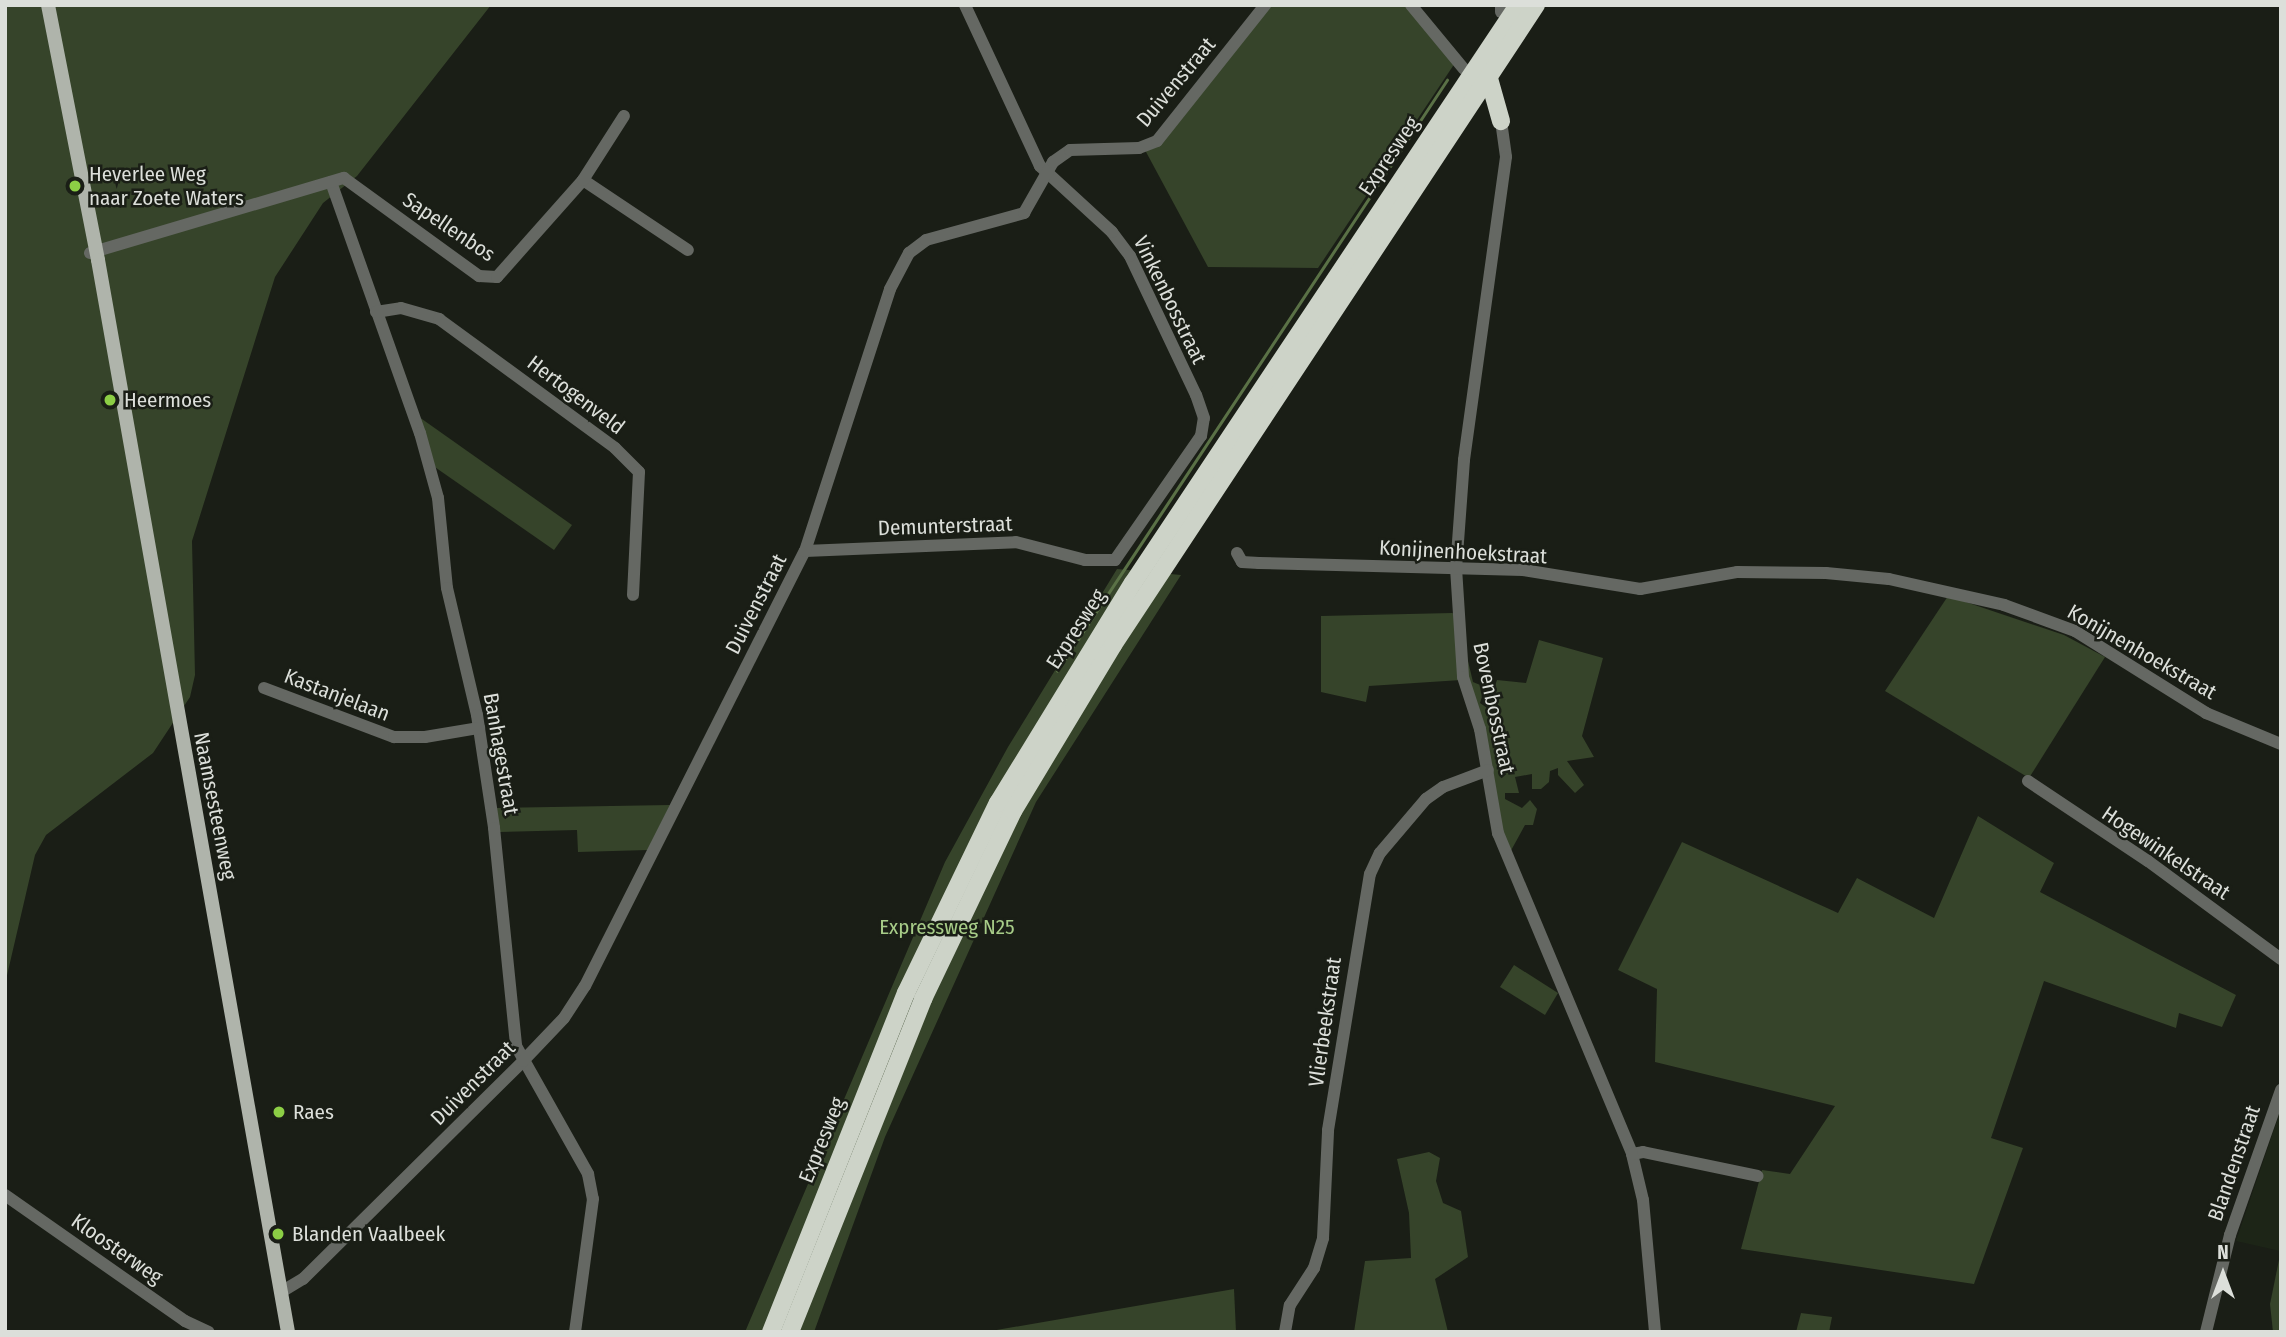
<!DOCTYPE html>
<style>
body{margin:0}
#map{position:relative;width:2286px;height:1337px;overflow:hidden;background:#1a1e16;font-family:"Fira Sans Condensed",sans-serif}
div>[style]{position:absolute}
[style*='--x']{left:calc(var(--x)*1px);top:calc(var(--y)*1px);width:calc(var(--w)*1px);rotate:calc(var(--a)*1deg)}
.built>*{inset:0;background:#1d2517}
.green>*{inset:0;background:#36442a}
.stream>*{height:2.5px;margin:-1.25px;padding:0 1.25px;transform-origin:1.25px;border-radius:1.25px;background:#5a7146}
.minor>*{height:12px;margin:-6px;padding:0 6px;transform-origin:6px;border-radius:6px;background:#656863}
.major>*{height:14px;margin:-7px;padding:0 7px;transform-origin:7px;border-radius:7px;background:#afb4ab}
.highway>*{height:18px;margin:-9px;padding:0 9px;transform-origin:9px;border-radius:9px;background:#cdd3c8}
.dots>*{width:19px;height:19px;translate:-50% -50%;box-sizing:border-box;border:4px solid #1a1e16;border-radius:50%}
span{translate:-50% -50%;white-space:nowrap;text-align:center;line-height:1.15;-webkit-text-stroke:5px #1a1e16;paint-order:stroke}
.street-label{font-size:21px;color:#dcdfda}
.poi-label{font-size:21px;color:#dcdfda}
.left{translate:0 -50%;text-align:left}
.park-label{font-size:21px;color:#a7cc88}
.frame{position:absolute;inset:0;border:7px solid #dcdfda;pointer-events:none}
.north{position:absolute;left:2188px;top:1239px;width:70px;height:70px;-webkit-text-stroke:5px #1a1e16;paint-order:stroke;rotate:0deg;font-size:19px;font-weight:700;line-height:28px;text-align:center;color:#dcdfda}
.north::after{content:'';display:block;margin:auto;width:24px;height:32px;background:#dcdfda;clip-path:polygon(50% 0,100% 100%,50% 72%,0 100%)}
</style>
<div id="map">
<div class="built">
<i style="clip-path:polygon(2281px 1109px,2281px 1255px,2280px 1251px,2236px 1241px)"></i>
</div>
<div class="green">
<i style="clip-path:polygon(5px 5px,491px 5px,357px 176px,323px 203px,275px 277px,192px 541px,195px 675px,190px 697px,153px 753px,46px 835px,35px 855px,5px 984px)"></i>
<i style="clip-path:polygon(1269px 5px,1405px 5px,1455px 63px,1318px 268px,1208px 267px,1145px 150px)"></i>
<i style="clip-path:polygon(412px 412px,572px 525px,554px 550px,429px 463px)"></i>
<i style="clip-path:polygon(1117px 569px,1181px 575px,1036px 802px,885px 1137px,814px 1332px,745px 1332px,945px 862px,1008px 747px)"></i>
<i style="clip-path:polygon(1948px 596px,2064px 635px,2105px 657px,2029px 778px,1885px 691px)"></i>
<i style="clip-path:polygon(1452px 613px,1457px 615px,1473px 682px,1485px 687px,1480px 703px,1487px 708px,1497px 680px,1526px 683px,1539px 640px,1603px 658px,1582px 736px,1594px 757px,1567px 761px,1584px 785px,1575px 793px,1558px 775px,1558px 768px,1550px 771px,1549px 782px,1541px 789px,1532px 789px,1532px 774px,1515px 777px,1519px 793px,1505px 793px,1505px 799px,1522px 808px,1530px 800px,1537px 809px,1533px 825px,1525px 825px,1508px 856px,1461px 680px,1369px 686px,1366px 702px,1321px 692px,1321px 616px)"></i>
<i style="clip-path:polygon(670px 805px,648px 850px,578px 852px,577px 830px,499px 832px,496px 808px)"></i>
<i style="clip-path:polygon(1978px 816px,2054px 863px,2040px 892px,2236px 995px,2222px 1027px,2179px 1013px,2176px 1028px,2044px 981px,1991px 1138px,2023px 1148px,1974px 1284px,1741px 1249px,1762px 1170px,1790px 1174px,1835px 1106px,1655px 1062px,1657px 989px,1618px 970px,1682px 842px,1838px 913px,1857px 878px,1934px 918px)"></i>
<i style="clip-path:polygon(1514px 965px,1558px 993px,1545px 1015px,1500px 987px)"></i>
<i style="clip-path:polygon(1429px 1152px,1440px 1158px,1436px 1181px,1443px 1203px,1461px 1211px,1468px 1257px,1435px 1279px,1448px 1332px,1354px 1332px,1365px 1261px,1411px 1258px,1409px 1213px,1397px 1159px)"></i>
<i style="clip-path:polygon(2280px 1255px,2281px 1332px,2273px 1332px,2270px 1304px)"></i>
<i style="clip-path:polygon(1234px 1289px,1236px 1332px,985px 1332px)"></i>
<i style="clip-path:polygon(1801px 1313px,1832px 1317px,1829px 1332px,1796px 1332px)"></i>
</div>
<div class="stream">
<i style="--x:1057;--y:671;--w:708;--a:-56.58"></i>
</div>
<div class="minor">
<i style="--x:1411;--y:5;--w:83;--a:50.4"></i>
<i style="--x:1501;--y:5;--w:7;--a:90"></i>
<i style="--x:1501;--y:121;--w:36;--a:82"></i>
<i style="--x:1506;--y:157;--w:306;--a:97.9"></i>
<i style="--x:1464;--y:460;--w:108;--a:94.2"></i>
<i style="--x:1456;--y:568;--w:109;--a:86.3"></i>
<i style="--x:1463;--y:677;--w:55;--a:71.9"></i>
<i style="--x:1480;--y:729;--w:106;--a:80.2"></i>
<i style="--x:1498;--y:833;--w:348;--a:67.3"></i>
<i style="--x:1632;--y:1154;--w:47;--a:76.6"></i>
<i style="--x:1643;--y:1200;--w:133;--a:84.8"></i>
<i style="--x:583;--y:180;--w:126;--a:33.7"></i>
<i style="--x:331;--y:182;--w:266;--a:70.5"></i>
<i style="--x:420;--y:433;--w:67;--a:74.5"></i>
<i style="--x:438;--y:498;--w:90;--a:84.3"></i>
<i style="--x:447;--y:588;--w:130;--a:76.7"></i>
<i style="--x:477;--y:715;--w:114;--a:81.4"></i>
<i style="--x:494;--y:828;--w:219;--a:84.2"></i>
<i style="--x:516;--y:1046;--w:147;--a:60.6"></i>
<i style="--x:588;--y:1174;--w:25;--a:79"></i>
<i style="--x:593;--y:1199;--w:134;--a:97.7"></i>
<i style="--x:90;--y:253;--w:265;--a:-16.5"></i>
<i style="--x:344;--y:178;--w:167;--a:36"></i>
<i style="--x:479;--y:276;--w:18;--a:3"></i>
<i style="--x:497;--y:277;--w:130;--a:-48.4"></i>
<i style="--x:583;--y:180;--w:76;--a:-57.4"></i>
<i style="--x:376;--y:312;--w:25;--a:-9"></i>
<i style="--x:401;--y:308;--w:40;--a:16"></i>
<i style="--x:439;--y:319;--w:218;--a:36.2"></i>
<i style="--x:615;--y:448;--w:34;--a:45"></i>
<i style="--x:639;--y:472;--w:123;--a:92.8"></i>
<i style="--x:805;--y:551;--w:211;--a:-2.4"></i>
<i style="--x:1016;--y:542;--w:71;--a:14.6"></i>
<i style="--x:1085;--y:560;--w:30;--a:0"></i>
<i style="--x:1115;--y:560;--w:151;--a:-55.3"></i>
<i style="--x:1201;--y:436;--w:18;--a:-81"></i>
<i style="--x:1204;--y:418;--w:24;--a:-109"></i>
<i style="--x:1196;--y:395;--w:154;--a:-115.4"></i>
<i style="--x:1130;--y:256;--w:30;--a:-127"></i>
<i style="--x:1112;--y:232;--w:98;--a:-137.5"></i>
<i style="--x:1040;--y:166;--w:178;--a:-115"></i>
<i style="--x:1237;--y:553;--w:10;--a:61"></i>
<i style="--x:1242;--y:562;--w:17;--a:3"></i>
<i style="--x:1259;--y:563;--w:264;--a:1.5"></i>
<i style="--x:1523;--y:570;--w:119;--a:9.2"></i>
<i style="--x:1640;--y:589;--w:98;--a:-9.9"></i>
<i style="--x:1737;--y:572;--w:89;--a:0.6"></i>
<i style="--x:1826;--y:573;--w:63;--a:5.4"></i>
<i style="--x:1889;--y:579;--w:118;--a:12.7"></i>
<i style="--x:2004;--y:605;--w:76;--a:20.1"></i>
<i style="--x:2075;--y:631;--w:155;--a:32"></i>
<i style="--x:2206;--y:713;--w:81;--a:22.5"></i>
<i style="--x:264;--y:688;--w:139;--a:20.7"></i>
<i style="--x:394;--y:737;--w:31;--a:0"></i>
<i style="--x:425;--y:737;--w:55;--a:-9.5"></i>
<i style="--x:2028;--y:781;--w:144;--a:33.7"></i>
<i style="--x:2148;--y:861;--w:165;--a:36.4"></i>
<i style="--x:1632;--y:1154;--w:11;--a:-10"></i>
<i style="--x:1643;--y:1152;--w:117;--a:11.8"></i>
<i style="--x:5;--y:1195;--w:220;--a:35"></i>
<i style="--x:185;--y:1321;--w:26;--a:25"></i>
<i style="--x:281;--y:1292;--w:26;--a:-31"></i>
<i style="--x:303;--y:1279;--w:310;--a:-44.7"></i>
<i style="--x:523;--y:1061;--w:59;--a:-46.4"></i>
<i style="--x:564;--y:1018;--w:38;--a:-57"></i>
<i style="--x:585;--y:986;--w:487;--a:-63.2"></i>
<i style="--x:805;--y:551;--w:275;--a:-72"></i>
<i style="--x:890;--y:289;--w:41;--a:-62.2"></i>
<i style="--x:909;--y:253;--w:21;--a:-37"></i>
<i style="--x:926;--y:240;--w:102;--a:-15.4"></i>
<i style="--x:1024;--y:213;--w:59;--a:-60.4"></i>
<i style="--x:1053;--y:162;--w:21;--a:-35"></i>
<i style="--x:1070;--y:150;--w:69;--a:-1.7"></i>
<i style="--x:1139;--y:148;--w:19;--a:-21"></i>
<i style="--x:1157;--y:141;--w:174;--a:-51.5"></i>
<i style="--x:1285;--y:1332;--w:27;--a:-80"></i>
<i style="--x:1290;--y:1305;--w:44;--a:-57"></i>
<i style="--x:1314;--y:1268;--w:31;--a:-73"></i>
<i style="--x:1323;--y:1238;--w:108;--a:-87.3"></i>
<i style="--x:1328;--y:1130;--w:259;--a:-80.7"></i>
<i style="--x:1370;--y:874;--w:23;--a:-65"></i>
<i style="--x:1380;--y:853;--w:71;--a:-49.6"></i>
<i style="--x:1426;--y:799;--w:21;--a:-35"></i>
<i style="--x:1443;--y:787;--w:48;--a:-20.7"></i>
<i style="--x:2206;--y:1332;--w:100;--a:-76.1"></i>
<i style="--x:2230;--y:1235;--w:154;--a:-70.6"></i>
</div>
<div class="major">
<i style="--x:48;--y:5;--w:260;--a:78.9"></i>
<i style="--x:98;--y:260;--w:1089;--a:79.95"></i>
</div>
<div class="highway">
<i style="--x:1488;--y:75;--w:48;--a:74.2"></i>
<i style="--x:771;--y:1332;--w:365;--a:-68.3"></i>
<i style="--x:906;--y:993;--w:211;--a:-64.2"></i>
<i style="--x:998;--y:803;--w:258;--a:-58.5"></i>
<i style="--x:1133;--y:583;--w:694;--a:-56.33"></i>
<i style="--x:790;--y:1332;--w:359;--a:-68.2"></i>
<i style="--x:923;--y:999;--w:208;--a:-64.4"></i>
<i style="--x:1013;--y:811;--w:194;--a:-58.9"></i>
<i style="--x:1113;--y:645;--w:767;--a:-56.54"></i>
</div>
<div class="dots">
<i style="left:75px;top:186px;background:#8cce45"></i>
<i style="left:110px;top:400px;background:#8cce45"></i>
<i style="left:279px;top:1112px;background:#8cce45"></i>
<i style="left:278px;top:1234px;background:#8cce45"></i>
</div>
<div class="street-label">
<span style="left:1176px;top:82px;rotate:-50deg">Duivenstraat</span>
<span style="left:1389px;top:156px;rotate:-56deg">Expresweg</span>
<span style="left:449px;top:227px;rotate:34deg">Sapellenbos</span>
<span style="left:1170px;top:300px;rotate:64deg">Vinkenbosstraat</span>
<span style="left:576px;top:395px;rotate:37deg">Hertogenveld</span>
<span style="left:945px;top:526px;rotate:-2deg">Demunterstraat</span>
<span style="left:1463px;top:552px;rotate:3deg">Konijnenhoekstraat</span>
<span style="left:756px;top:604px;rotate:-63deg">Duivenstraat</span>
<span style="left:1076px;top:629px;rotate:-57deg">Expresweg</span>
<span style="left:2142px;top:652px;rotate:30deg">Konijnenhoekstraat</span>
<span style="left:337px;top:695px;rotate:21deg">Kastanjelaan</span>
<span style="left:1494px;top:708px;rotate:78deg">Bovenbosstraat</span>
<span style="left:501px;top:754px;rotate:80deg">Banhagestraat</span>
<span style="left:215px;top:806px;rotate:79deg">Naamsesteenweg</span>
<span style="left:2166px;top:853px;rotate:34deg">Hogewinkelstraat</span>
<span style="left:1325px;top:1022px;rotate:-82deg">Vlierbeekstraat</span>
<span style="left:473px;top:1083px;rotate:-45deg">Duivenstraat</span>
<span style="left:822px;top:1140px;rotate:-68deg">Expresweg</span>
<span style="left:2234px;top:1163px;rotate:-71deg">Blandenstraat</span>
<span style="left:117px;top:1249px;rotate:35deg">Kloosterweg</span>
</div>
<div class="poi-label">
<span class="left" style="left:89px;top:186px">Heverlee Weg<br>naar Zoete Waters</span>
<span class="left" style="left:124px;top:400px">Heermoes</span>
<span class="left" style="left:293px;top:1112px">Raes</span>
<span class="left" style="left:292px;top:1234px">Blanden Vaalbeek</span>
</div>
<div class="park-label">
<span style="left:947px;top:927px">Expressweg N25</span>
</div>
<div class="frame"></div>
<div class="north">N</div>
</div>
